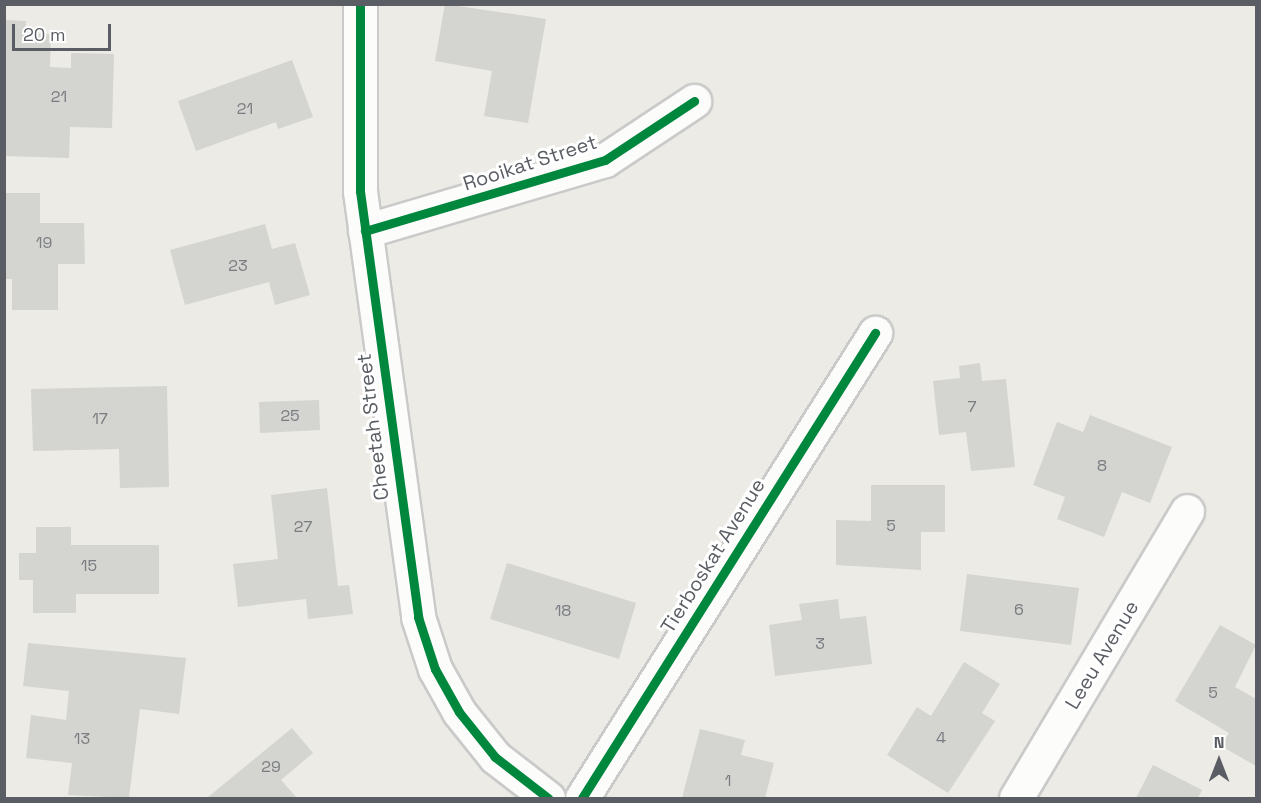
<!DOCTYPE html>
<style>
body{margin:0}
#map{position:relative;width:1261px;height:803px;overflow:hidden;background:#ecebe5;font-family:"Space Grotesk",sans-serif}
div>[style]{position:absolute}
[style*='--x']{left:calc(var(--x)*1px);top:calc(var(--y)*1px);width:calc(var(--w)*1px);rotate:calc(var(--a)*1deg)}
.building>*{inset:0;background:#d4d4d0}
.roads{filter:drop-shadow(2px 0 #c9cac9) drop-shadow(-2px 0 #c9cac9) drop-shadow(0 2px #c9cac9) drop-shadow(0 -2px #c9cac9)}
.street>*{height:33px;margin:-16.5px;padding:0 16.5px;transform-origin:16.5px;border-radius:16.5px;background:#fcfcfb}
.cycleway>*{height:9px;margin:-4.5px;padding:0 4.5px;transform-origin:4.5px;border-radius:4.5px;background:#00873e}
span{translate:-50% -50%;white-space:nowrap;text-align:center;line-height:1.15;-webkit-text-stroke:6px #fff;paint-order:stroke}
.number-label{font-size:16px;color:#797c80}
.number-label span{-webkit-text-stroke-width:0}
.street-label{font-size:20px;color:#5a5e64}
.frame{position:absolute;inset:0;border:6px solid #5a5e64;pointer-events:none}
.north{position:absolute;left:1189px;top:731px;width:60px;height:60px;-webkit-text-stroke:4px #fff;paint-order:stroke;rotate:0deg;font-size:16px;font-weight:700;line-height:24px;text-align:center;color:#5a5e64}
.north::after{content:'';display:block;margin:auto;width:21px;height:27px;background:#5a5e64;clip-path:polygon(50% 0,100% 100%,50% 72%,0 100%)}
.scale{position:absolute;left:12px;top:24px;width:99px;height:27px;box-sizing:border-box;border:3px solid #5a5e64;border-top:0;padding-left:8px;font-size:18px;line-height:21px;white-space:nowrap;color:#5a5e64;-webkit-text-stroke:4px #fff;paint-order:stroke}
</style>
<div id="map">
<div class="building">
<i style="clip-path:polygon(445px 4px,546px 19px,528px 123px,484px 116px,492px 71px,435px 61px)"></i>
<i style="clip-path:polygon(5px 20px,26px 21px,25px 33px,51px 34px,50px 67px,71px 68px,71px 53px,114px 54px,112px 128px,70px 127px,69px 158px,4px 156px)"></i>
<i style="clip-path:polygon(292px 60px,313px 117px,278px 129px,276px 122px,196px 151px,178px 101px)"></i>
<i style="clip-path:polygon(4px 193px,40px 193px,40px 223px,84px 223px,85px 264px,58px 264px,58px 310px,12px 310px,12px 279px,4px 279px)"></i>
<i style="clip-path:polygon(265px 224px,272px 249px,295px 243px,310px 295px,275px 305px,269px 282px,185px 305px,170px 250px)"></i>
<i style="clip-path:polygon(980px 363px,982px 381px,1006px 379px,1015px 467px,971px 471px,966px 432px,939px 435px,933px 381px,960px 378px,959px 366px)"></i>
<i style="clip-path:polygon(167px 386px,169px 487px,120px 488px,119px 449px,33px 451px,31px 389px)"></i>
<i style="clip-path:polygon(319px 400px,320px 430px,260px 433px,259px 402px)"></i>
<i style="clip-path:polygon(1090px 415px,1172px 447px,1150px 503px,1122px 492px,1104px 537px,1057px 519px,1065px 497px,1033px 485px,1057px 422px,1083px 432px)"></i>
<i style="clip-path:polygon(871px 485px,945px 485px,945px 532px,921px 532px,921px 570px,836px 565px,836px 520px,871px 521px)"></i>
<i style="clip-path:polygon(327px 488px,338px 586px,349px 585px,353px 614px,308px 619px,306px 599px,238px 607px,233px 564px,278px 559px,271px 495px)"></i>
<i style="clip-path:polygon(36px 527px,71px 527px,71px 545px,159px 545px,159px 594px,76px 594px,76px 613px,33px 613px,33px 580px,19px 580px,19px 553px,36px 553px)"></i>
<i style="clip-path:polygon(507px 563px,636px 603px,619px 659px,490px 619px)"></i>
<i style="clip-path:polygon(967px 574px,1079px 588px,1071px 645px,960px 631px)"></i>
<i style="clip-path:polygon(838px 599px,840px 619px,866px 616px,872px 664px,775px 676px,769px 625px,802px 620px,799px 604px)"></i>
<i style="clip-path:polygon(1220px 625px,1256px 645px,1235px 687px,1256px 699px,1256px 766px,1221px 746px,1229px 733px,1175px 701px)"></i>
<i style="clip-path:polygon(28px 643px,186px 658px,179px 714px,140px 709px,129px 798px,68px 795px,72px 763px,26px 758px,31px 715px,66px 720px,69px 691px,23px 686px)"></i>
<i style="clip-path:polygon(964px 662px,1000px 684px,982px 713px,995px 721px,948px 793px,887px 755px,917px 707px,931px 716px)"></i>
<i style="clip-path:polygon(292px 728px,313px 753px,281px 780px,297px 798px,207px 798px)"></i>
<i style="clip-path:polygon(700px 729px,745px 740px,741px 755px,774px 763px,765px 798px,682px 798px)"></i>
<i style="clip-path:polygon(1153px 765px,1202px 790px,1198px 798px,1136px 798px)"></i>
</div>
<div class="roads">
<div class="street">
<i style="--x:360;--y:4;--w:187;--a:90"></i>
<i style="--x:360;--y:191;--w:430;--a:82.2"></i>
<i style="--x:418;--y:617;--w:55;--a:71.9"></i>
<i style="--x:435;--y:669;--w:49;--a:60.8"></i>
<i style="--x:459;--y:712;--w:58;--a:51.3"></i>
<i style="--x:495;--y:757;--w:67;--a:37.7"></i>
<i style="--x:365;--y:231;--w:250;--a:-16.5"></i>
<i style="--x:605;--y:160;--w:107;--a:-33.5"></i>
<i style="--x:582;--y:798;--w:550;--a:-57.78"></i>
<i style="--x:1016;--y:798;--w:334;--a:-59.2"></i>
</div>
</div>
<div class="cycleway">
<i style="--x:360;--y:4;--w:187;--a:90"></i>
<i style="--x:360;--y:191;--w:430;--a:82.2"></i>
<i style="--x:418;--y:617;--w:55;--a:71.9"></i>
<i style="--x:435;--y:669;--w:49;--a:60.8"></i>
<i style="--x:459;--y:712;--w:58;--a:51.3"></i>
<i style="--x:495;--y:757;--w:67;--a:37.7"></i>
<i style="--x:365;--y:231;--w:250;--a:-16.5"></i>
<i style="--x:605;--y:160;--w:107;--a:-33.5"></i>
<i style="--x:582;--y:798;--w:550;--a:-57.78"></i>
</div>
<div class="number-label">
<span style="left:59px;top:97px">21</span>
<span style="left:245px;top:109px">21</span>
<span style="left:44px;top:243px">19</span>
<span style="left:238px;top:266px">23</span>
<span style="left:972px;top:407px">7</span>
<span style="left:290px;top:416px">25</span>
<span style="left:100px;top:419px">17</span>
<span style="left:1102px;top:466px">8</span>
<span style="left:891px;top:526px">5</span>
<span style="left:303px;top:527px">27</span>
<span style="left:89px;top:566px">15</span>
<span style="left:1019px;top:610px">6</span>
<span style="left:563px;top:611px">18</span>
<span style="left:820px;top:644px">3</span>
<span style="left:1213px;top:693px">5</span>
<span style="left:941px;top:738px">4</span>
<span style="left:82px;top:739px">13</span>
<span style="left:271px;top:767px">29</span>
<span style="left:728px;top:781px">1</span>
</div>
<div class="street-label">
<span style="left:530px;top:163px;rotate:-18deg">Rooikat Street</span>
<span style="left:373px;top:427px;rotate:-97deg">Cheetah Street</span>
<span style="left:713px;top:556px;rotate:-58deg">Tierboskat Avenue</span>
<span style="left:1102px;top:655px;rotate:-59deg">Leeu Avenue</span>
</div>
<div class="frame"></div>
<div class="north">N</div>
<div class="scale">20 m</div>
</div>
